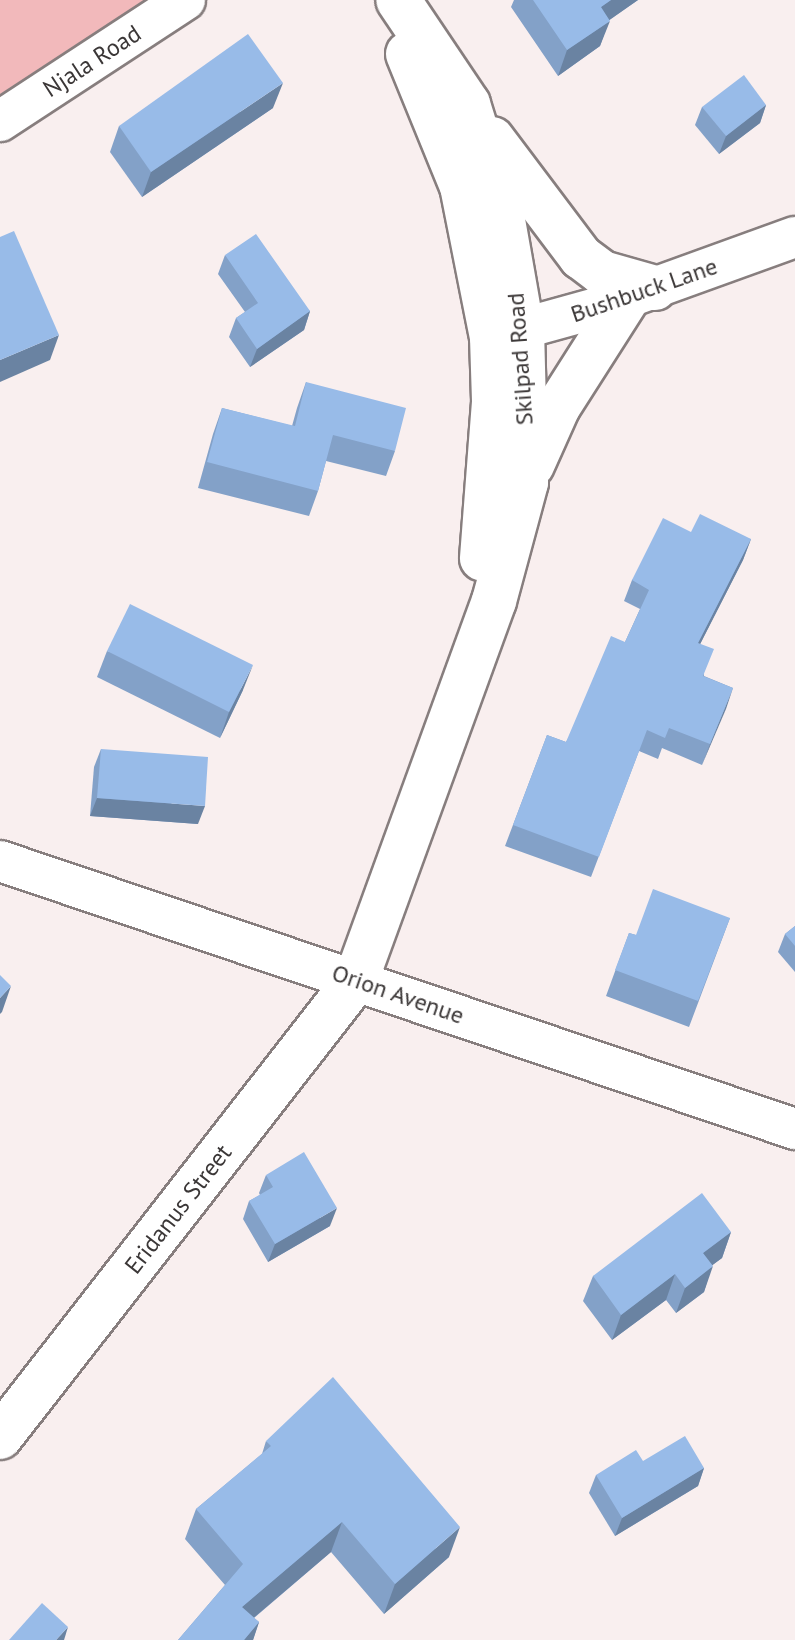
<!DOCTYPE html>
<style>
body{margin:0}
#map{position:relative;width:795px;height:1640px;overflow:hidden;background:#f9efef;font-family:"PT Sans",sans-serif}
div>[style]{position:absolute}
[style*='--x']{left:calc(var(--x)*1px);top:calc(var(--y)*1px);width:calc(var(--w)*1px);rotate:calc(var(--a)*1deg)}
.green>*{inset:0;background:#f2b9bb}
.roads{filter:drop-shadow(2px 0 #877e7e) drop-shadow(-2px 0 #877e7e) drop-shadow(0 2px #877e7e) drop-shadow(0 -2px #877e7e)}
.minor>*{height:40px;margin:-20px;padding:0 20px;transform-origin:20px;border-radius:20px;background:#fff}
.tertiary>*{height:44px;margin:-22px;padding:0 22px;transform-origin:22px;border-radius:22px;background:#fff}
.wall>*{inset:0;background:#83a1c8}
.shaded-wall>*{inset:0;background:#6a83a2}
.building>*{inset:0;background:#98bbe8}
span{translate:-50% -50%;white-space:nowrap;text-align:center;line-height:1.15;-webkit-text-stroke:7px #fff;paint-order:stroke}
.street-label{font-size:24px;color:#3b3737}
</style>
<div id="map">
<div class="green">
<i style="clip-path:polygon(0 0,162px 0,0 108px)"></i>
</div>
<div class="roads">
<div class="minor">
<i style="--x:0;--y:121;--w:221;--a:-33.2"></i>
<i style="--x:492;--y:337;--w:119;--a:-15.5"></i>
<i style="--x:607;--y:305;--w:200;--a:-19.9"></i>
<i style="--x:0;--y:861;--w:839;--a:18.63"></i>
</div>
<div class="tertiary">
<i style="--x:408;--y:54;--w:143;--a:67.8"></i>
<i style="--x:462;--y:186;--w:154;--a:78.8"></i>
<i style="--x:492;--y:337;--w:65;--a:88.2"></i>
<i style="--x:494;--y:402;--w:157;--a:94.4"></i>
<i style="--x:492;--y:139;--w:148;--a:53"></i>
<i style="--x:581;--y:257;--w:26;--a:37"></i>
<i style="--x:602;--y:273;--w:55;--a:15.8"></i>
<i style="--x:532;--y:465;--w:64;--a:-65.9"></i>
<i style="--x:558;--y:407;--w:130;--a:-57.5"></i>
<i style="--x:0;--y:1437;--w:579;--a:-52.08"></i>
<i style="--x:356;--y:980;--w:403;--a:-70"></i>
<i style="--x:494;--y:601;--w:123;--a:-74.9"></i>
<i style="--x:526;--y:482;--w:153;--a:-91.5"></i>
<i style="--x:522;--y:329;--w:117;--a:-99.9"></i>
<i style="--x:502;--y:214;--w:115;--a:-107.2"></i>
<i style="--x:468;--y:104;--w:125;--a:-123.9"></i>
</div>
</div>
<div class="wall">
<i style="clip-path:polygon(514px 0,638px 0,609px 20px,600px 46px,558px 76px,511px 7px)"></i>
<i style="clip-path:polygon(766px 105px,760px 123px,719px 154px,695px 125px,702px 107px)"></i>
<i style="clip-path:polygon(273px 108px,142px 197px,110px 152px,119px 126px)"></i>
<i style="clip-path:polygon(225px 255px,310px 311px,304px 330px,250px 367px,229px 337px,236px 318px,245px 312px,218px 274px)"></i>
<i style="clip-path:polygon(306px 382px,395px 451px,386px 476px,326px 461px,318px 491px,309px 516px,198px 488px,213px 434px,222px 408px,292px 426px,297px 408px)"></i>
<i style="clip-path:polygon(691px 532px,751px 539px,743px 560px,700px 644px,704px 676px,733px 688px,702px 765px,662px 748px,658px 759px,639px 751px,591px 877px,505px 846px,547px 735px,566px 742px,625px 642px,640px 609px,624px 601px,632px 580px)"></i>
<i style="clip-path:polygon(107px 651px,243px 690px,220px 738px,97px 677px)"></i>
<i style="clip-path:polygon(101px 749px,198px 824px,90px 816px,94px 767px)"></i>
<i style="clip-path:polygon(730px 918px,689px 1027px,606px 996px,629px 933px,636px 935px)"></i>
<i style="clip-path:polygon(795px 926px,795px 972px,778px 952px,785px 934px)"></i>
<i style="clip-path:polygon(266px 1175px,330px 1226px,268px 1262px,243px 1219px,249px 1201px,260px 1195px,259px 1193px)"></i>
<i style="clip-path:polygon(731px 1232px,722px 1258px,712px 1265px,704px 1292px,676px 1313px,666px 1300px,612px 1340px,583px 1301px,593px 1276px)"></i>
<i style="clip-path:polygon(266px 1441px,449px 1557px,384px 1614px,331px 1552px,254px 1618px,259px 1622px,253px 1640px,178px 1640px,225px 1585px,185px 1539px,196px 1509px,262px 1454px)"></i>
<i style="clip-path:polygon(704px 1468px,698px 1486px,615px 1536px,589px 1493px,596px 1475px)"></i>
</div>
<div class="shaded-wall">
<i style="clip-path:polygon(611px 0,638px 0,591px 33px,601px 7px)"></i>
<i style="clip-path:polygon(610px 21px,600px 46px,558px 76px,567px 50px)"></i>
<i style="clip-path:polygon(283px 83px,273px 108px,142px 197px,151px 172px)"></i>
<i style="clip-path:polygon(766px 105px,760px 123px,719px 154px,726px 136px)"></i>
<i style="clip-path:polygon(310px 311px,304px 330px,250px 367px,257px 349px)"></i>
<i style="clip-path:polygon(59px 335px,50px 360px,0 382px,0 360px)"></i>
<i style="clip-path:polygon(751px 539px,743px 560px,690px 664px,698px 643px)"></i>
<i style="clip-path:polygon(253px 665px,243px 690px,220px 738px,229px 712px)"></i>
<i style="clip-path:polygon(733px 688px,726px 709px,702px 765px,710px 744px)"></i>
<i style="clip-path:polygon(97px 798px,205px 806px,198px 824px,90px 816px)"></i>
<i style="clip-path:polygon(11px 986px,2px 1012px,0 1014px,0 998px)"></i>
<i style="clip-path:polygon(337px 1208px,330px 1226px,268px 1262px,275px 1244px)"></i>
<i style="clip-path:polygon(731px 1232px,722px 1258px,694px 1279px,703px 1253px)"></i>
<i style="clip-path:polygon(713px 1266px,704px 1292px,676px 1313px,685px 1288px)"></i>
<i style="clip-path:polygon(675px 1274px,666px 1300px,612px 1340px,621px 1315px)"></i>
<i style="clip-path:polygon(704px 1468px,698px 1486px,615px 1536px,622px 1518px)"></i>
<i style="clip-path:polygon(342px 1522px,331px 1552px,231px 1637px,242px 1607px)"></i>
<i style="clip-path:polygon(460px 1527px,449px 1557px,384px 1614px,395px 1584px)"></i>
<i style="clip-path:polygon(259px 1622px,253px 1640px,244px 1640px)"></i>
<i style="clip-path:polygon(68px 1627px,64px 1640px,56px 1640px)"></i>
</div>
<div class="building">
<i style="clip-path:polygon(533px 0,611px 0,601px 7px,610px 21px,567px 50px)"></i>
<i style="clip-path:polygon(248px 34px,283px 83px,151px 172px,119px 126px)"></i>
<i style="clip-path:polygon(744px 75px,766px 105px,726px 136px,702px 107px)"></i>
<i style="clip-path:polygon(14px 231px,59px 335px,0 360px,0 237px)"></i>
<i style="clip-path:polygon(256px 234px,310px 311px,257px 349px,236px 318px,258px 303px,225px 255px)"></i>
<i style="clip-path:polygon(306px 382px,406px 408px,395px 451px,333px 435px,318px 491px,207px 462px,222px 408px,295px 426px)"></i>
<i style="clip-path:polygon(700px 514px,751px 539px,698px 643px,714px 649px,703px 676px,733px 688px,710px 744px,669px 728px,665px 738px,647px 730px,599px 857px,513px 825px,547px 735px,566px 742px,611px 636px,625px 642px,649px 590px,632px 580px,663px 518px,691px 532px)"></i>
<i style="clip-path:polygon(130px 604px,253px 665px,229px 712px,107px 651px)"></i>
<i style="clip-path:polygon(101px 749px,208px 757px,205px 806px,97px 798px)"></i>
<i style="clip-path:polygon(653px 889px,730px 918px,698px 1001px,615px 970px,629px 933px,636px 935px)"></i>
<i style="clip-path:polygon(795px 926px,795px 946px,785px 934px)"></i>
<i style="clip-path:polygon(0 975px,11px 986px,0 998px)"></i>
<i style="clip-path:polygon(304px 1152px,337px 1208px,275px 1244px,249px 1201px,273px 1187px,266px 1175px)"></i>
<i style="clip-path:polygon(702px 1193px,731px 1232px,703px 1253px,713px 1266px,685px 1288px,675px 1274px,621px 1315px,593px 1276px)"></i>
<i style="clip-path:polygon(333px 1377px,460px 1527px,395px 1584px,342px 1522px,242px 1607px,259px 1622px,244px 1640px,178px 1640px,243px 1564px,196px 1509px,271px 1446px,266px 1441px)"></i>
<i style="clip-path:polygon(685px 1436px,704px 1468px,622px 1518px,596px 1475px,636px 1450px,643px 1461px)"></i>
<i style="clip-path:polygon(42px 1603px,68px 1627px,56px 1640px,9px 1640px)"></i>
</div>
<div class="street-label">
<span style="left:92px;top:61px;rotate:-33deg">Njala Road</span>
<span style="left:644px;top:290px;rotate:-19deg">Bushbuck Lane</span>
<span style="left:520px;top:359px;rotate:-94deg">Skilpad Road</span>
<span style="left:398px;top:994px;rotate:19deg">Orion Avenue</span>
<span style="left:178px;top:1209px;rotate:-52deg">Eridanus Street</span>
</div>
</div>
